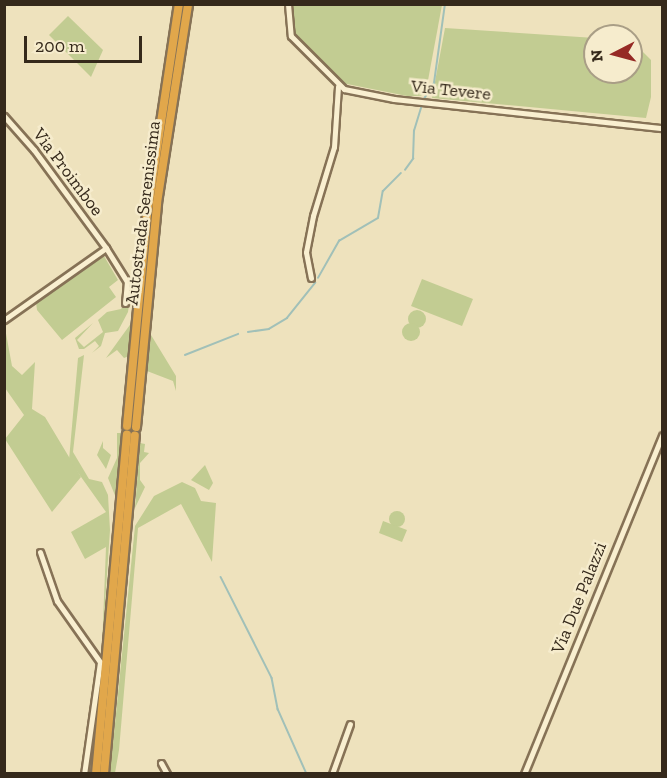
<!DOCTYPE html>
<style>
body{margin:0}
#map{position:relative;width:667px;height:778px;overflow:hidden;background:#eee2bd;font-family:"Zilla Slab",serif}
div>[style]{position:absolute}
[style*='--x']{left:calc(var(--x)*1px);top:calc(var(--y)*1px);width:calc(var(--w)*1px);rotate:calc(var(--a)*1deg)}
.green>*{inset:0;background:#c2cc92}
.round{border-radius:50%}
.stream>*{height:1.5px;margin:-0.75px;padding:0 0.75px;transform-origin:0.75px;border-radius:0.75px;background:#a1c0b8}
.roads{filter:drop-shadow(2px 0 #867256) drop-shadow(-2px 0 #867256) drop-shadow(0 2px #867256) drop-shadow(0 -2px #867256)}
.minor>*{height:5px;margin:-2.5px;padding:0 2.5px;transform-origin:2.5px;border-radius:2.5px;background:#f9efd0}
.highway>*{height:8px;margin:-4px;padding:0 4px;transform-origin:4px;border-radius:4px;background:#e1a74b}
span{translate:-50% -50%;white-space:nowrap;text-align:center;line-height:1.15;-webkit-text-stroke:5px #f6eccd;paint-order:stroke}
.street-label{font-size:18px;color:#35291b}
.frame{position:absolute;inset:0;border:6px solid #35291b;pointer-events:none}
.north{position:absolute;left:583px;top:24px;width:60px;height:60px;box-sizing:border-box;background:#f6eccd;border:2px solid #a99e86;border-radius:50%;rotate:264deg;font-size:16px;font-weight:700;line-height:24px;text-align:center;color:#35291b}
.north::after{content:'';display:block;margin:auto;width:21px;height:27px;background:#962a25;clip-path:polygon(50% 0,100% 100%,50% 72%,0 100%)}
.scale{position:absolute;left:24px;top:36px;width:118px;height:27px;box-sizing:border-box;border:3px solid #35291b;border-top:0;padding-left:8px;font-size:18px;line-height:21px;white-space:nowrap;color:#35291b;-webkit-text-stroke:4px #f6eccd;paint-order:stroke}
</style>
<div id="map">
<div class="green">
<i style="clip-path:polygon(292px 5px,442px 5px,426px 91px,421px 96px,407px 96px,342px 83px,292px 31px)"></i>
<i style="clip-path:polygon(68px 16px,103px 50px,91px 77px,49px 35px)"></i>
<i style="clip-path:polygon(445px 28px,595px 38px,595px 72px,631px 72px,632px 41px,651px 60px,651px 97px,646px 118px,432px 98px)"></i>
<i style="clip-path:polygon(104px 256px,118px 280px,109px 287px,116px 297px,62px 340px,37px 310px,36px 302px)"></i>
<i style="clip-path:polygon(422px 279px,473px 299px,462px 326px,411px 306px)"></i>
<i style="clip-path:polygon(130px 298px,128px 312px,118px 331px,105px 333px,101px 346px,92px 353px,99px 346px,95px 341px,84px 349px,79px 349px,75px 338px,93px 323px,77px 340px,84px 347px,103px 332px,98px 320px,107px 312px,121px 309px)"></i>
<i class="round" style="left:408px;top:310px;width:18px;height:18px"></i>
<i style="clip-path:polygon(132px 322px,129px 356px,124px 358px,117px 350px,106px 358px)"></i>
<i class="round" style="left:402px;top:323px;width:18px;height:18px"></i>
<i style="clip-path:polygon(5px 328px,12px 366px,22px 375px,35px 362px,32px 409px,45px 417px,81px 477px,52px 512px,5px 439px,24px 415px,5px 388px)"></i>
<i style="clip-path:polygon(151px 335px,176px 376px,176px 391px,173px 381px,147px 371px)"></i>
<i style="clip-path:polygon(84px 355px,73px 452px,89px 479px,102px 482px,108px 495px,110px 530px,102px 648px,106px 547px,85px 559px,71px 532px,106px 512px,69px 460px,78px 358px)"></i>
<i style="clip-path:polygon(117px 433px,122px 433px,116px 498px,108px 478px,117px 458px)"></i>
<i style="clip-path:polygon(103px 441px,103px 448px,111px 455px,106px 469px,97px 455px)"></i>
<i style="clip-path:polygon(140px 443px,145px 444px,144px 452px,149px 453px,140px 463px,140px 480px,145px 487px,135px 508px)"></i>
<i style="clip-path:polygon(205px 465px,213px 483px,209px 490px,191px 480px)"></i>
<i style="clip-path:polygon(182px 482px,195px 488px,201px 501px,216px 503px,212px 562px,181px 504px,138px 528px,119px 750px,115px 773px,110px 773px,135px 526px,154px 496px)"></i>
<i class="round" style="left:389px;top:511px;width:16px;height:16px"></i>
<i style="clip-path:polygon(383px 521px,407px 530px,402px 542px,379px 533px)"></i>
</div>
<div class="stream">
<i style="--x:424;--y:99;--w:19;--a:-58"></i>
<i style="--x:434;--y:83;--w:80;--a:-82.1"></i>
<i style="--x:405;--y:170;--w:14;--a:-54"></i>
<i style="--x:413;--y:159;--w:28;--a:-88"></i>
<i style="--x:414;--y:131;--w:27;--a:-73"></i>
<i style="--x:318;--y:278;--w:43;--a:-60.4"></i>
<i style="--x:339;--y:241;--w:45;--a:-30.5"></i>
<i style="--x:378;--y:218;--w:27;--a:-80"></i>
<i style="--x:383;--y:191;--w:25;--a:-45"></i>
<i style="--x:248;--y:332;--w:21;--a:-8"></i>
<i style="--x:269;--y:329;--w:21;--a:-31"></i>
<i style="--x:287;--y:318;--w:45;--a:-51.3"></i>
<i style="--x:185;--y:355;--w:57;--a:-21.6"></i>
<i style="--x:221;--y:577;--w:113;--a:63.2"></i>
<i style="--x:272;--y:678;--w:32;--a:79"></i>
<i style="--x:278;--y:709;--w:71;--a:66"></i>
</div>
<div class="roads">
<div class="minor">
<i style="--x:288;--y:4;--w:32;--a:85"></i>
<i style="--x:291;--y:36;--w:75;--a:45"></i>
<i style="--x:344;--y:89;--w:51;--a:11.3"></i>
<i style="--x:394;--y:99;--w:270;--a:6.2"></i>
<i style="--x:4;--y:116;--w:45;--a:48.6"></i>
<i style="--x:34;--y:150;--w:122;--a:53.7"></i>
<i style="--x:106;--y:248;--w:125;--a:144.8"></i>
<i style="--x:106;--y:248;--w:39;--a:58"></i>
<i style="--x:127;--y:281;--w:22;--a:95"></i>
<i style="--x:311;--y:278;--w:26;--a:-101"></i>
<i style="--x:306;--y:252;--w:37;--a:-79"></i>
<i style="--x:313;--y:216;--w:72;--a:-73.1"></i>
<i style="--x:334;--y:147;--w:61;--a:-86.2"></i>
<i style="--x:40;--y:552;--w:52;--a:70.9"></i>
<i style="--x:57;--y:601;--w:75;--a:54.8"></i>
<i style="--x:100;--y:662;--w:113;--a:98.1"></i>
<i style="--x:161;--y:763;--w:13;--a:61"></i>
<i style="--x:332;--y:774;--w:53;--a:-70.2"></i>
<i style="--x:524;--y:774;--w:366;--a:-67.8"></i>
</div>
<div class="highway">
<i style="--x:127;--y:426;--w:212;--a:-84.6"></i>
<i style="--x:147;--y:215;--w:213;--a:-81.4"></i>
<i style="--x:136;--y:427;--w:225;--a:-84.6"></i>
<i style="--x:157;--y:203;--w:201;--a:-81.1"></i>
<i style="--x:96;--y:774;--w:341;--a:-84.8"></i>
<i style="--x:104;--y:774;--w:340;--a:-84.8"></i>
</div>
</div>
<div class="street-label">
<span style="left:451px;top:90px;rotate:6deg">Via Tevere</span>
<span style="left:68px;top:172px;rotate:53deg">Via Proimboe</span>
<span style="left:143px;top:213px;rotate:-83deg">Autostrada Serenissima</span>
<span style="left:579px;top:598px;rotate:-68deg">Via Due Palazzi</span>
</div>
<div class="frame"></div>
<div class="north">N</div>
<div class="scale">200 m</div>
</div>
